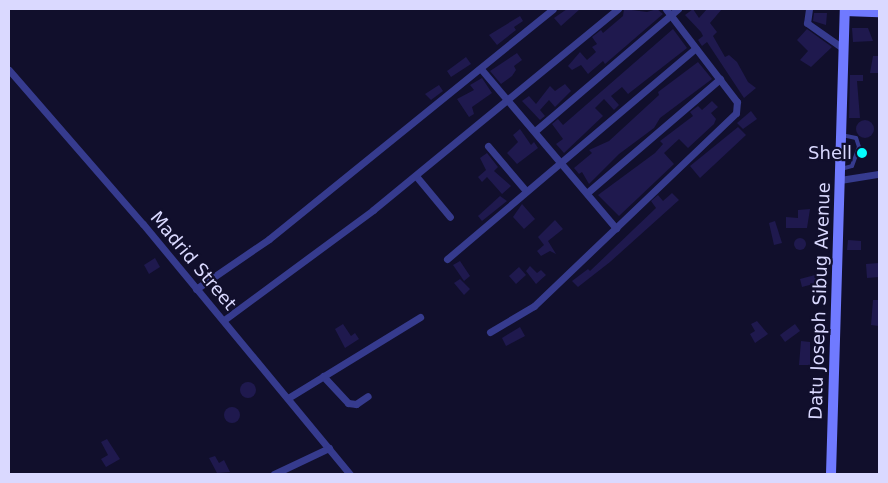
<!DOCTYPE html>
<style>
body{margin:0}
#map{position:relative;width:888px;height:483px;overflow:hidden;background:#110f2c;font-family:"DejaVu Sans",sans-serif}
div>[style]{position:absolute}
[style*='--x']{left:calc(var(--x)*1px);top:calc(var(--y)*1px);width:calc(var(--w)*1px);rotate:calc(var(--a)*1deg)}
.building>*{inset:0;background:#1f194e}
.round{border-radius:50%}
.lane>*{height:4px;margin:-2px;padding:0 2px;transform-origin:2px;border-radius:2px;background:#363b8e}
.street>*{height:7px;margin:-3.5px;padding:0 3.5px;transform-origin:3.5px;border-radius:3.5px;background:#363b8e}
.secondary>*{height:10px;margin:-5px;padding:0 5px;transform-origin:5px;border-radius:5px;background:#707aff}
.dots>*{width:14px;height:14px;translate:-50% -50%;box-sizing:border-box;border:2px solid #110f2c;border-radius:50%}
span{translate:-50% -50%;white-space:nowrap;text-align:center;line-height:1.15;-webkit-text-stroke:4.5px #110f2c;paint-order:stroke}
.poi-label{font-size:18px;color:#dad9ff}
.right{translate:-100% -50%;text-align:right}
.street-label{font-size:18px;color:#dad9ff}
.frame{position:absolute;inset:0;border:10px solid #dad9ff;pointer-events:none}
</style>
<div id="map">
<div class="building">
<i style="clip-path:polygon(567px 9px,580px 9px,561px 26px,554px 18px)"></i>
<i style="clip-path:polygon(624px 9px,647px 12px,657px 9px,663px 14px,605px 64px,603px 61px,588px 74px,581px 65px,572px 70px,568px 66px,580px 52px,587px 60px,596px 52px,592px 47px,597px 44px,592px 37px,601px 30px,603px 33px,623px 16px)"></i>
<i style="clip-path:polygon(693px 9px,699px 18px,707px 9px,722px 9px,710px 23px,717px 32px,713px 36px,725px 57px,729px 55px,737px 62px,748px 82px,756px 88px,744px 98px,707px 42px,702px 46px,698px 40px,703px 36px,701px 32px,685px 15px)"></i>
<i style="clip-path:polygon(814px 13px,827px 13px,826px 25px,813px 21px)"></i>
<i style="clip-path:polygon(520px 16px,523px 21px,514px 27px,516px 30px,497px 45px,489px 35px)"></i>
<i style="clip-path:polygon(852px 28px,868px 28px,873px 41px,853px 42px)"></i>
<i style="clip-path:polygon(673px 29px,687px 48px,628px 94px,622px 87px,611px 96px,619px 105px,614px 110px,604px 99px,595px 108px,603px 116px,564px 153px,556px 144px,563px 139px,552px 124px,558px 119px,563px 125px)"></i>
<i style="clip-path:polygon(807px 29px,832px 47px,811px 67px,800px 60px,808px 51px,797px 40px)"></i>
<i style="clip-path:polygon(517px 53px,522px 60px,514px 66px,516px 70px,512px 76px,501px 84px,490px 71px)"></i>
<i style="clip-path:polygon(873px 56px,879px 56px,879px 73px,870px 73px)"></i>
<i style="clip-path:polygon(466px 57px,471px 64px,451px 77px,447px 71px)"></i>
<i style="clip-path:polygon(698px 62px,712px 79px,660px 118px,654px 128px,619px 154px,589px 184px,582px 172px,579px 174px,574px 168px,592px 153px,589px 150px,609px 141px,659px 95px,658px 92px)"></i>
<i style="clip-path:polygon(850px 75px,863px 75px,863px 81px,857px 81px,860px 118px,849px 118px)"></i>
<i style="clip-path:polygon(482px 78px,492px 93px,472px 107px,474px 114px,469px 117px,457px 99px,474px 90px,470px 85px)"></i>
<i style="clip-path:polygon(565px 84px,571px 91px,555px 107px,549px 100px,540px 110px,545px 116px,540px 120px,522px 101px,529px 96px,536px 104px,550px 86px,555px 91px)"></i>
<i style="clip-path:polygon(439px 85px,443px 91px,431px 100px,425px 94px)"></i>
<i style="clip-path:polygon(712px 101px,718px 107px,711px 113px,716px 119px,714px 124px,688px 148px,679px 139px,664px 153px,674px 164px,619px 216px,598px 195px,655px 153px,663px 144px,660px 141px,693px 116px,690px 112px,698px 106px,702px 110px)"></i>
<i style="clip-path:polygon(751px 111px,757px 119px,743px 129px,737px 123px)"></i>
<i class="round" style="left:856px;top:120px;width:18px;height:18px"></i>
<i style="clip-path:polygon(738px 127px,746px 135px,700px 178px,690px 166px)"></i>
<i style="clip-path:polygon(520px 129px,531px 145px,534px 142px,538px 148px,517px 164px,507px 153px,518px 142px,513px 135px)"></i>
<i style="clip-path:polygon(487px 153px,498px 167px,494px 171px,511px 186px,502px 194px,487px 177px,482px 182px,478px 177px,486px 170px,480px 158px)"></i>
<i style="clip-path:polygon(672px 193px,679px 200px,610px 262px,578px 287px,572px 281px,588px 269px,590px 271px,656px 208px,651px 201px,658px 195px,663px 201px)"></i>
<i style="clip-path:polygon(500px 196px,507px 201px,482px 221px,478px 216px)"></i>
<i style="clip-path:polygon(522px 204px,535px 219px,524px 229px,513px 217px)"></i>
<i style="clip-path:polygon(810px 209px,807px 228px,786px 228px,786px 217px,798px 218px,798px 210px)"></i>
<i style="clip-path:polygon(555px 220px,563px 229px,548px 241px,556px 254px,550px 251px,541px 256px,537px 251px,544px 245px,538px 237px)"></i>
<i style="clip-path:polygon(775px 221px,782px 243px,774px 245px,769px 223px)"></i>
<i class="round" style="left:794px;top:238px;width:12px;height:12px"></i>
<i style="clip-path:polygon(848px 240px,861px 241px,861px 250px,847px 250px)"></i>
<i style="clip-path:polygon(155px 258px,160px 267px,149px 274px,144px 265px)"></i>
<i style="clip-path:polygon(460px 261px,470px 276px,464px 281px,453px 265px)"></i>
<i style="clip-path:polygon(879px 263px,879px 277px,867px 278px,866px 264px)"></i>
<i style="clip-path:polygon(530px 266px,537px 273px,541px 270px,546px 275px,536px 284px,526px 271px)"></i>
<i style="clip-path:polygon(519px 267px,526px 275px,516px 284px,509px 276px)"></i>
<i style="clip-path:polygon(815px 275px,817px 283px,802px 287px,800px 279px)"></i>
<i style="clip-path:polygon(460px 279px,470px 289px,464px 295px,454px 283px)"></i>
<i style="clip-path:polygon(873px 300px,879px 300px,879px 326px,871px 325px)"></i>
<i style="clip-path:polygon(757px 321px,768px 334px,755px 343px,750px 334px,755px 331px,751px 324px)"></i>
<i style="clip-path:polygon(343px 324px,351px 336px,355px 333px,359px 339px,345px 348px,335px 329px)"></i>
<i style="clip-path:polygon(795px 324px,800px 331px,785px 342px,780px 335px)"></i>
<i style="clip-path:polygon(520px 327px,525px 336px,506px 346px,502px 338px)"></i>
<i style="clip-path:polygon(801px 341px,810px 342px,810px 365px,799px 365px)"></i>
<i class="round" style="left:240px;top:382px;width:16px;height:16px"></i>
<i class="round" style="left:224px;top:407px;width:16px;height:16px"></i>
<i style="clip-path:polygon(107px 439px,120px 459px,106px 467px,101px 459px,108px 455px,101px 442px)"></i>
<i style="clip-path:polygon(215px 456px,219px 463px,224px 460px,230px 472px,217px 473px,209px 458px)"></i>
</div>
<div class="lane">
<i style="--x:841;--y:169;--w:11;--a:-15"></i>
<i style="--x:852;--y:166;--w:20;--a:-70"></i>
<i style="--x:859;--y:147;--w:9;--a:-108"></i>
<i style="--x:856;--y:138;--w:14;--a:-168"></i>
</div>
<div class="street">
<i style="--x:809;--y:9;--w:14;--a:98"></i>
<i style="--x:807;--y:23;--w:45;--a:35.1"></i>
<i style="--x:481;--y:69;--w:209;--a:49.7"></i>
<i style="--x:9;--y:70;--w:204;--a:49"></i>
<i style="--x:143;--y:224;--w:325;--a:50.4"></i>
<i style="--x:535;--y:131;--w:188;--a:-40.5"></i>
<i style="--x:488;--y:146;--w:59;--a:49.8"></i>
<i style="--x:416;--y:176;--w:53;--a:50.3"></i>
<i style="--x:840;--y:180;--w:39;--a:-9"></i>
<i style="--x:588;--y:192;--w:174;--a:-40.6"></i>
<i style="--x:447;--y:259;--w:326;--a:-40.3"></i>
<i style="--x:196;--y:289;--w:88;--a:-34.4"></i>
<i style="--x:269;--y:239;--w:365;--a:-39"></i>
<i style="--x:224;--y:320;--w:185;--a:-36.4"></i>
<i style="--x:373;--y:210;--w:317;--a:-39.4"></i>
<i style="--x:490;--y:332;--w:51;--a:-30.6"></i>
<i style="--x:534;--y:306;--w:279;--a:-43.7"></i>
<i style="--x:736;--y:113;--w:11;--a:-85"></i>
<i style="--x:737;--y:102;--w:117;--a:-127.4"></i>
<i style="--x:323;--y:376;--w:37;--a:47"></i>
<i style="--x:348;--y:403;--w:8;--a:7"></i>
<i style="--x:356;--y:404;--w:14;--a:-34"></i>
<i style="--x:288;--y:398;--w:155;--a:-31.5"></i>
<i style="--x:274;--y:474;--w:61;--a:-25.3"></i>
</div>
<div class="secondary">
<i style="--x:845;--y:11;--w:34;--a:2"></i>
<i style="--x:831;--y:474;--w:465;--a:-88.3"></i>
</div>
<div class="dots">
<i style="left:862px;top:153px;background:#05fdff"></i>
</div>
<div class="poi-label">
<span class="right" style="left:852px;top:153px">Shell</span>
</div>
<div class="street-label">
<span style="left:193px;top:261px;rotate:50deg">Madrid Street</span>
<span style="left:820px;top:301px;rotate:-88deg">Datu Joseph Sibug Avenue</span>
</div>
<div class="frame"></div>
</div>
